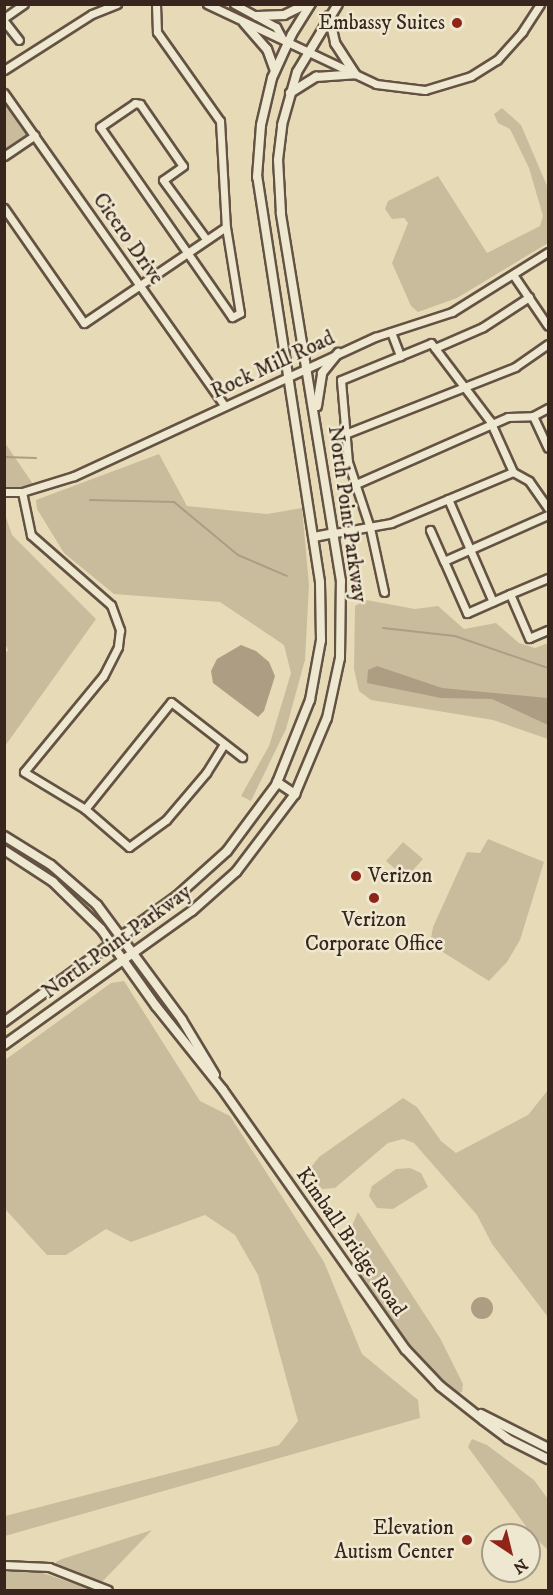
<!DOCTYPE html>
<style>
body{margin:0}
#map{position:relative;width:553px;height:1595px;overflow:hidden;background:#e7dbb7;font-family:"IM FELL DW Pica",serif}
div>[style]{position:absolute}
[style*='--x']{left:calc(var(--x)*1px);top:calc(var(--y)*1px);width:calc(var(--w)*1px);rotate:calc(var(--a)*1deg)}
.green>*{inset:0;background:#c9bc9d}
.water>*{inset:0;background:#ac9d83}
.round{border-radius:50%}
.stream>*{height:2px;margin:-1px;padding:0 1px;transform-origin:1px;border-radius:1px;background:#ac9d83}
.roads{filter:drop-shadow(2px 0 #645244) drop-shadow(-2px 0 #645244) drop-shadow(0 2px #645244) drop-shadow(0 -2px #645244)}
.minor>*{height:7px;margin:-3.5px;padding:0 3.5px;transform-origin:3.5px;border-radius:3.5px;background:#efe8d0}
.tertiary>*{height:8px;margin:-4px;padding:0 4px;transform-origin:4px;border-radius:4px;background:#efe8d0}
.dots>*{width:16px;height:16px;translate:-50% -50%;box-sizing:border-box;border:3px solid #efe8d0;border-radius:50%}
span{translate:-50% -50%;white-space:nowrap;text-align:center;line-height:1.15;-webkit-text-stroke:5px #efe8d0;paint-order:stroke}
.poi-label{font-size:21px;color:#38251d}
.right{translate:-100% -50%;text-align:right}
.left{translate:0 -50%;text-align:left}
.street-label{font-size:21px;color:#38251d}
.frame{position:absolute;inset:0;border:6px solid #38251d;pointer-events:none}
.north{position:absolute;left:481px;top:1523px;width:60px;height:60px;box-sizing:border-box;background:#efe8d0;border:2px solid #a69a88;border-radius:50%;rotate:145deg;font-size:16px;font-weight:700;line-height:24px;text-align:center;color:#38251d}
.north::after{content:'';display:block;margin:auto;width:21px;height:27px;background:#8f2418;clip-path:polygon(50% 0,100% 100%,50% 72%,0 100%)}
</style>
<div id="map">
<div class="green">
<i style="clip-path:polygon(4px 99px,30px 134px,5px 152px,4px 152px)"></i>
<i style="clip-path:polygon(502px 108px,521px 125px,548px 188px,548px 243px,457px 298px,418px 312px,411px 306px,392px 263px,408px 223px,404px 218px,392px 219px,385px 209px,388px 201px,438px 176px,487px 253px,540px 226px,543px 216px,529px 168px,510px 129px,498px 123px,494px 114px)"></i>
<i style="clip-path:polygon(5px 443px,33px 484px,5px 490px)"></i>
<i style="clip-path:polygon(159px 454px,187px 506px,267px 514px,302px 508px,309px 585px,305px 660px,286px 729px,251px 801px,241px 796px,269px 746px,291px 673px,284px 645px,220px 602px,114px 594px,64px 553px,37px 509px,36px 500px)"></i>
<i style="clip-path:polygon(4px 511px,12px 535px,96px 619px,5px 746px,4px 655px,8px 650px,4px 641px)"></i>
<i style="clip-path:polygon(366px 600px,415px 609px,438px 606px,464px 629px,496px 623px,519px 643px,535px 648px,548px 643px,548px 739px,493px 720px,371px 700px,359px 691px,354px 669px,355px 606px)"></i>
<i style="clip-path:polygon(488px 839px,544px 862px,520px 940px,507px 962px,489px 981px,430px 944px,433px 927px,467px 852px,480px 853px)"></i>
<i style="clip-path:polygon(403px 842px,423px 859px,406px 878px,386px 861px)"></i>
<i style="clip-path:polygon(124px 981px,200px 1101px,230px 1116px,324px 1262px,362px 1354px,418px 1400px,420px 1418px,5px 1536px,5px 1516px,279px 1445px,298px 1421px,258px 1275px,235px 1235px,205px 1215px,131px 1242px,106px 1229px,66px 1255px,47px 1255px,5px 1209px,5px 1060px,111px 983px)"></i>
<i style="clip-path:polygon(548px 1090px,548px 1317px,492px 1244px,477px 1215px,414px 1143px,403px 1139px,388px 1143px,335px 1188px,322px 1189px,308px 1171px,319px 1157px,403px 1098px,417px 1107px,441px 1141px,456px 1153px,528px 1115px)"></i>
<i style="clip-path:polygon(410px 1168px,421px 1173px,428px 1187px,393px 1209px,377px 1208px,369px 1196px,372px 1186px,396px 1169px)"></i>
<i style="clip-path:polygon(358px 1212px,440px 1338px,463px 1384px,462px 1392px,457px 1394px,429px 1371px,396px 1334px,370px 1295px,349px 1249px,348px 1235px)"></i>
<i style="clip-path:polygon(472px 1439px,487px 1445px,534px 1480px,548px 1499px,548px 1550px,533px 1536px,468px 1447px)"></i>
<i style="clip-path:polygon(152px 1530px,101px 1583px,56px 1566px,56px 1562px,62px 1559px)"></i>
<i style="clip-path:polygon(34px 1570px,87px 1588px,92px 1590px,5px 1590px,5px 1572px)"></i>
</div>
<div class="water">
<i style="clip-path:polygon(241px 645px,256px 651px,269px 662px,275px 676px,264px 711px,258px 717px,213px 683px,211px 671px,217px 659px)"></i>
<i style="clip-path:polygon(377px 666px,442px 688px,548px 698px,548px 725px,492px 699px,441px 698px,367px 683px,368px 670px)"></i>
<i class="round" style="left:471px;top:1297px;width:22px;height:22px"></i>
</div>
<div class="stream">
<i style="--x:4;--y:457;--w:32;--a:2"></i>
<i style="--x:90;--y:500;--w:84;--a:1.4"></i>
<i style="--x:174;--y:502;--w:83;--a:39.6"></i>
<i style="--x:238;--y:555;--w:53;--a:23.2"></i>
<i style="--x:383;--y:628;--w:72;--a:6.3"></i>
<i style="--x:455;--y:636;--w:98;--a:19"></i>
</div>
<div class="roads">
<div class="minor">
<i style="--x:156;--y:4;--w:28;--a:88"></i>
<i style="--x:157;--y:32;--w:109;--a:54.7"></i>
<i style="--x:220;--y:121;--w:106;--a:86.8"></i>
<i style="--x:226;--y:227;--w:87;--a:80.8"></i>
<i style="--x:240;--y:313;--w:9;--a:153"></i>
<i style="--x:232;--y:317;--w:231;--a:-124.8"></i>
<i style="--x:100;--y:127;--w:42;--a:-34.4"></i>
<i style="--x:135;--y:103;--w:5;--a:11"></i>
<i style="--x:140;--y:104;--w:75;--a:55.3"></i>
<i style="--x:183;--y:166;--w:24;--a:145"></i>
<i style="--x:163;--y:180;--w:73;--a:53.9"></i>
<i style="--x:207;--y:4;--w:187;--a:25.3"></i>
<i style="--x:376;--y:84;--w:49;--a:7"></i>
<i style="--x:425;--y:90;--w:48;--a:-16.9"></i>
<i style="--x:471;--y:76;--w:31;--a:-32"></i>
<i style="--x:497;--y:60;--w:38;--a:-48"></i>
<i style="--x:522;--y:32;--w:33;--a:-57"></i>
<i style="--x:234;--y:4;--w:48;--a:28.7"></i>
<i style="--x:276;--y:27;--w:13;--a:61"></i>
<i style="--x:4;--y:18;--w:24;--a:-35"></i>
<i style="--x:4;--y:21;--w:24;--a:52"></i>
<i style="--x:4;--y:70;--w:104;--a:-32.5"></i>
<i style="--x:92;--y:14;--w:27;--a:-22"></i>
<i style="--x:4;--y:93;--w:382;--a:54.8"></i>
<i style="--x:4;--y:156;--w:37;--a:-34"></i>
<i style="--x:4;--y:208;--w:140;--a:55.2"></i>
<i style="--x:84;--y:323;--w:171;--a:-34.1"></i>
<i style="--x:514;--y:276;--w:60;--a:55.8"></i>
<i style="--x:391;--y:332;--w:26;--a:69"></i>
<i style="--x:435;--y:348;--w:52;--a:-23.6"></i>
<i style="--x:483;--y:327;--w:55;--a:-33.1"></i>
<i style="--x:533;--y:416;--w:35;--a:65"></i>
<i style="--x:345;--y:434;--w:183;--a:-21.5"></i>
<i style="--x:515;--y:367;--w:40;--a:-34.9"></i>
<i style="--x:356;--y:484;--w:166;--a:-23.8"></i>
<i style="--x:508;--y:417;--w:25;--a:-2"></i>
<i style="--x:533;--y:416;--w:17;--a:-28"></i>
<i style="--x:4;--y:492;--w:18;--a:0"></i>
<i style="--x:22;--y:492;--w:54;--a:-17.1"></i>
<i style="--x:74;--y:476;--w:332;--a:-24.8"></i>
<i style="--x:375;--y:337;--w:81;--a:-18"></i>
<i style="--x:452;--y:312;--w:113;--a:-32"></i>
<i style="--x:22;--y:492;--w:44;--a:78.2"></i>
<i style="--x:31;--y:535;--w:106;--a:41.2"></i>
<i style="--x:111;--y:605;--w:27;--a:70"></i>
<i style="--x:120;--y:630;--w:17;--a:97"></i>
<i style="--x:118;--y:647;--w:33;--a:117"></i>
<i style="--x:103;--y:676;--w:124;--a:129.5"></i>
<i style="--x:24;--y:772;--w:71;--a:31.2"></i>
<i style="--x:85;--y:809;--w:58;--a:40.8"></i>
<i style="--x:129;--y:847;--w:46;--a:-36.1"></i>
<i style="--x:166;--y:820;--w:62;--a:-49.6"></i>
<i style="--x:206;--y:773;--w:34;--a:-58"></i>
<i style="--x:448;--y:499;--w:112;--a:66.4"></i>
<i style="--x:430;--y:530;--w:34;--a:66"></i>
<i style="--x:335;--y:533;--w:57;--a:-10.1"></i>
<i style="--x:391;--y:523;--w:132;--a:-22.7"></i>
<i style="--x:513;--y:472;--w:18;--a:29"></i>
<i style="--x:529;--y:481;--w:33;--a:55"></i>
<i style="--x:548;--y:578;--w:41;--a:157.2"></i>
<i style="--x:510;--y:594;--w:48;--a:66.6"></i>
<i style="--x:529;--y:638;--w:21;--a:-23"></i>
<i style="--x:384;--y:592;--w:66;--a:-102.3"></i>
<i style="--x:370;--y:528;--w:70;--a:-108.4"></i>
<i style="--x:348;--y:462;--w:82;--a:-94.9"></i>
<i style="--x:341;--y:380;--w:97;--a:-22.3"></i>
<i style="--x:431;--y:343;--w:98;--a:52.9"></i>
<i style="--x:490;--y:421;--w:56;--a:65.7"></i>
<i style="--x:510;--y:594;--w:47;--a:156.2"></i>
<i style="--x:467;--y:613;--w:57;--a:-113.9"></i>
<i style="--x:444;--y:561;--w:114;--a:-23.9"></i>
<i style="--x:85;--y:809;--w:137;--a:-51.2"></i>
<i style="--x:171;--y:702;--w:90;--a:37.8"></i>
<i style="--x:4;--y:1565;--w:45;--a:2.5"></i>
<i style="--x:49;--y:1567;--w:63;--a:21.3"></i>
</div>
<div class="tertiary">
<i style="--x:257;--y:16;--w:27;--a:-2"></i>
<i style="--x:284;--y:15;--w:25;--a:-26"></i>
<i style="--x:329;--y:16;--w:28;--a:77"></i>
<i style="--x:335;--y:43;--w:37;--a:57"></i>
<i style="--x:244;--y:23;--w:35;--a:49"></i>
<i style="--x:267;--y:49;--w:23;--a:70"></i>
<i style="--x:290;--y:93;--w:31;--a:-32"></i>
<i style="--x:316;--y:77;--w:39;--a:-4"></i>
<i style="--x:317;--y:406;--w:33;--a:-81"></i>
<i style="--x:322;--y:373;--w:26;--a:-51"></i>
<i style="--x:314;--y:537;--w:21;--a:-11"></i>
<i style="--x:277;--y:782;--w:22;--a:34"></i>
<i style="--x:4;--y:836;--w:55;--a:31.7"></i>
<i style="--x:51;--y:865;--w:61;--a:41"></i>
<i style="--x:97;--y:905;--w:143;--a:53.5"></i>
<i style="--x:182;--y:1020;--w:64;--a:59"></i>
<i style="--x:4;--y:850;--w:59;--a:33.1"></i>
<i style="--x:53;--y:882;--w:67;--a:44.4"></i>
<i style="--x:101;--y:929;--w:95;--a:54.5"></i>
<i style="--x:156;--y:1006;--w:107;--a:51.4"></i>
<i style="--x:223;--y:1090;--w:317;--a:54.9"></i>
<i style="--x:405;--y:1349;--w:51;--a:46.6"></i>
<i style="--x:440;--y:1386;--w:55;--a:38.3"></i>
<i style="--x:483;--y:1420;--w:31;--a:37"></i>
<i style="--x:508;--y:1439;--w:45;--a:26.6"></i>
<i style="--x:4;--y:1022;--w:214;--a:-36.1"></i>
<i style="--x:177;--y:896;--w:67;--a:-42"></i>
<i style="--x:227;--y:851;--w:82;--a:-53.4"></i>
<i style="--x:276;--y:785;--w:92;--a:-68.2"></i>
<i style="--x:310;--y:700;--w:61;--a:-79.6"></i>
<i style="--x:321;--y:640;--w:58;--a:-91"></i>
<i style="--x:320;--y:582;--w:410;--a:-98.8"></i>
<i style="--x:257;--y:177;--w:52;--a:-85.6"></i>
<i style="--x:261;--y:125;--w:48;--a:-76.8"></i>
<i style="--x:272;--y:78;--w:48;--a:-65.6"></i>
<i style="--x:292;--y:34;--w:36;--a:-58"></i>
<i style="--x:4;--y:1045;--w:231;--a:-35.5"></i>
<i style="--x:192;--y:911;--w:59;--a:-41.6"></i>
<i style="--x:236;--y:872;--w:98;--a:-52.9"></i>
<i style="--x:295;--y:794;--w:82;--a:-67.2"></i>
<i style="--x:327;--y:718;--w:61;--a:-77.8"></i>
<i style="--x:340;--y:658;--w:77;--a:-89.3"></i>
<i style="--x:341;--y:581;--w:373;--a:-99.3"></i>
<i style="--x:281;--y:213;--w:53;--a:-93.2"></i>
<i style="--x:278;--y:160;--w:35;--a:-83"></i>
<i style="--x:282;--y:125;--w:55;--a:-74.2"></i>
<i style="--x:297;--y:72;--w:79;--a:-58.9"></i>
<i style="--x:481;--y:1414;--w:75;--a:26.9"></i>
</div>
</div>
<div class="dots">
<i style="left:457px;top:23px;background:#8f2418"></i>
<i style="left:356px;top:876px;background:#8f2418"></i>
<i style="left:374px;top:898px;background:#8f2418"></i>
<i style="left:467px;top:1540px;background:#8f2418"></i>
</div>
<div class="poi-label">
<span class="right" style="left:445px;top:23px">Embassy Suites</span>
<span class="left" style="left:368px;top:876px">Verizon</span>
<span style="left:374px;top:932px">Verizon<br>Corporate Office</span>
<span class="right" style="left:454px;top:1540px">Elevation<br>Autism Center</span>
</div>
<div class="street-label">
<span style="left:128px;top:239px;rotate:55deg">Cicero Drive</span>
<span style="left:273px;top:365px;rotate:-25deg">Rock Mill Road</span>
<span style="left:347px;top:514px;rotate:82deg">North Point Parkway</span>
<span style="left:117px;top:942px;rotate:-36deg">North Point Parkway</span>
<span style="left:351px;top:1242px;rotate:55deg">Kimball Bridge Road</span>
</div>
<div class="frame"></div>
<div class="north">N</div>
</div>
